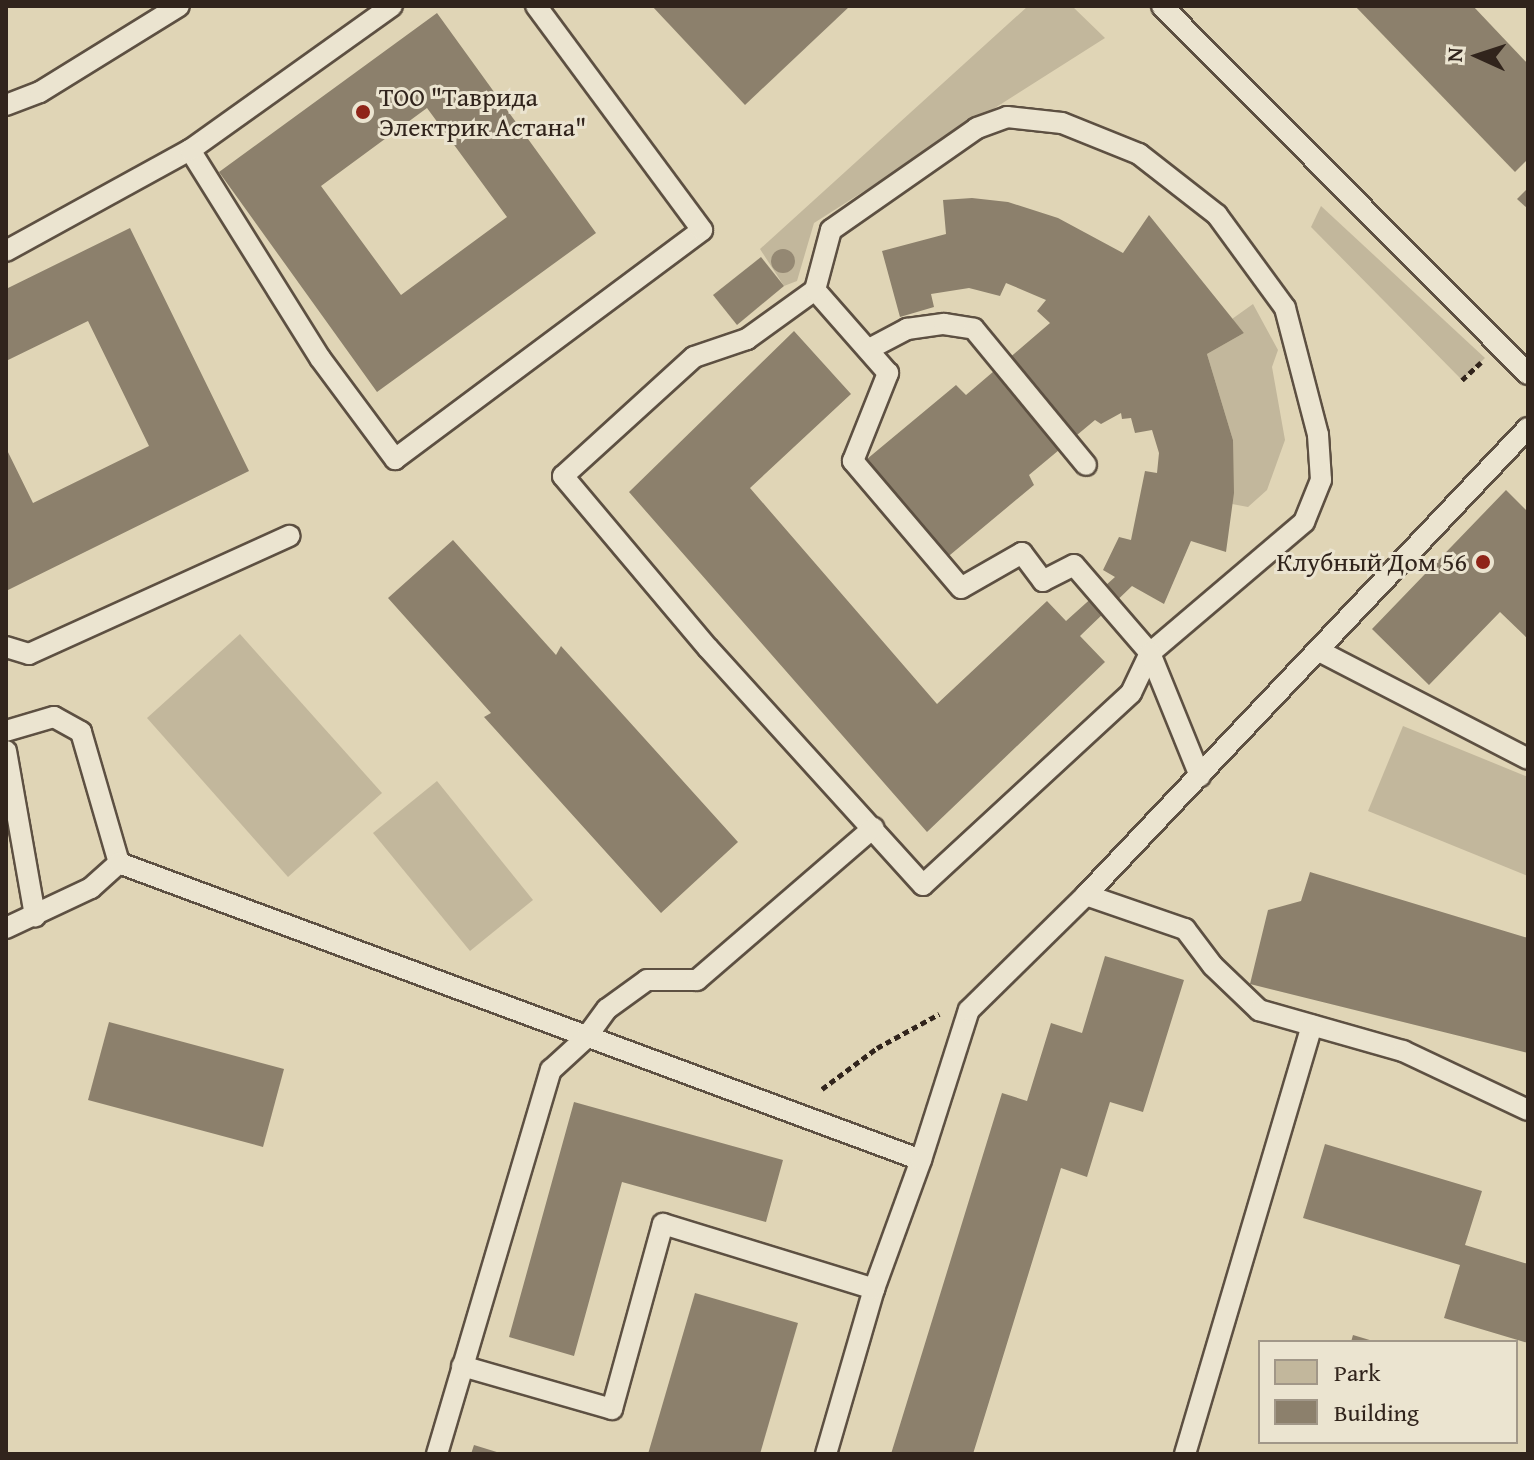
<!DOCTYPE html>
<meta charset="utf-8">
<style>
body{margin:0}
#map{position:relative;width:1534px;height:1460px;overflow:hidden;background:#e0d5b6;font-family:"Gentium Book Plus",serif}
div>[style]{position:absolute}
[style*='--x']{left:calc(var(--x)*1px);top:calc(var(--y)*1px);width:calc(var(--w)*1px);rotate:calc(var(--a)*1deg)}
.green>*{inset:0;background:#c2b79c}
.building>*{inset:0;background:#8c806c}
.path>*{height:5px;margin-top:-2.5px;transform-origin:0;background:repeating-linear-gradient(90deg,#31241c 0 6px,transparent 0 10px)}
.roads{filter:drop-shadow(2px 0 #5d5042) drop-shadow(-2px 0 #5d5042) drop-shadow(0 2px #5d5042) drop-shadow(0 -2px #5d5042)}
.lane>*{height:20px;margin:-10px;padding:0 10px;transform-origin:10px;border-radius:10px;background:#ebe4d0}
.trees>*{width:24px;height:24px;margin:-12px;border-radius:50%;background:#948873}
.dots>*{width:22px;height:22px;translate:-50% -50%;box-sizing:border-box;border:4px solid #ebe4d0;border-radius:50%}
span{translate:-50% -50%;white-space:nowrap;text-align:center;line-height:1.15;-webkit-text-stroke:6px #ebe4d0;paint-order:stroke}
.poi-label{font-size:26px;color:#31241c}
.left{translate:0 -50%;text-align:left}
.right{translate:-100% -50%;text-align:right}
.frame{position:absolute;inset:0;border:8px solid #31241c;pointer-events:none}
.legend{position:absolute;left:1258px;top:1340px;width:260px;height:104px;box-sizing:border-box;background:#ebe4d0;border:2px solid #a19788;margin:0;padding:10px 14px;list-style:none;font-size:24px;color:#31241c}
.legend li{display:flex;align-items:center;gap:16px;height:40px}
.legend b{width:40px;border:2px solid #a19788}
.north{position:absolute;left:1438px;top:16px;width:80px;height:80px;-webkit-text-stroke:6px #ebe4d0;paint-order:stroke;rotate:273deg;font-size:22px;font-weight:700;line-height:32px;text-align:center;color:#31241c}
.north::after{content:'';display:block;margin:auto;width:28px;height:36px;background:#31241c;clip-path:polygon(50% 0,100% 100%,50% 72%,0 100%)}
</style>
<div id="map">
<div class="green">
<i style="clip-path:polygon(1028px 6px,1072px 6px,1105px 38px,814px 223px,797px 281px,784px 286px,760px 249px)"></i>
<i style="clip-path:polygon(1321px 206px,1485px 358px,1462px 380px,1311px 227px)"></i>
<i style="clip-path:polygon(1253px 304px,1278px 350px,1272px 367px,1285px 440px,1267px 490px,1248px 507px,1232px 504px,1233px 440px,1207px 354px,1244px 333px,1232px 319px)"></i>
<i style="clip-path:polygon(240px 634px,382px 793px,288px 877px,147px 718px)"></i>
<i style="clip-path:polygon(1403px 726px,1528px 777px,1528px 876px,1368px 811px)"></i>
<i style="clip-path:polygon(437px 781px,533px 900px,470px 951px,373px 833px)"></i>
</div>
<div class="building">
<i style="clip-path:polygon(652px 6px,850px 6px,745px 105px)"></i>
<i style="clip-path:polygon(1355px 6px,1473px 6px,1528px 64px,1528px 159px,1515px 172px)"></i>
<i style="clip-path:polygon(evenodd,437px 13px,596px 233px,377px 392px,219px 172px,437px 13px,427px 108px,507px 217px,401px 295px,321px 186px,427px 108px)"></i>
<i style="clip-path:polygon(1528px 188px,1528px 209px,1517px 199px)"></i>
<i style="clip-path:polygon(972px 198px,1008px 202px,1058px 218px,1123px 253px,1149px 215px,1244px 333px,1207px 354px,1233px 440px,1234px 493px,1226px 552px,1191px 541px,1164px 604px,1132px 586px,1080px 636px,1105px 662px,927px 832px,629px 492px,794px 331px,851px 394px,750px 488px,937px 704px,1047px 601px,1066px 621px,1115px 577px,1103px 570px,1119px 537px,1131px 540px,1145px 471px,1157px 473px,1159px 453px,1152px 430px,1135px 433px,1131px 418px,1122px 419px,1121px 413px,1101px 424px,1095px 420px,1029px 475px,1034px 485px,938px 565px,861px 464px,956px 385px,966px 395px,1050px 323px,1037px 311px,1046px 300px,1006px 283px,1000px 296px,969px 288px,931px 294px,934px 307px,900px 317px,882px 251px,946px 234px,943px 200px)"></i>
<i style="clip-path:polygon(130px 228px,249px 471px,6px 591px,6px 448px,33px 503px,149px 446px,88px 321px,6px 361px,6px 289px)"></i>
<i style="clip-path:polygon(761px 257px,784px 286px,737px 325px,713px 295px)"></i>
<i style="clip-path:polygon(1506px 490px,1528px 512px,1528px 639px,1500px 612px,1429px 685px,1372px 629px)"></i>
<i style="clip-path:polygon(453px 540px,556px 655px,561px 646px,738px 842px,661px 913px,484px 717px,491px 713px,388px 598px)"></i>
<i style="clip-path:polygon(1310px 872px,1528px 938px,1528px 1053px,1250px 984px,1268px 910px,1301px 901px)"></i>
<i style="clip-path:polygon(1105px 956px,1184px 980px,1143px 1112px,1110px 1102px,1087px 1177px,1061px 1168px,973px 1454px,891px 1454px,1002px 1093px,1027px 1101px,1051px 1023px,1082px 1033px)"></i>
<i style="clip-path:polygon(109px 1022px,284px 1069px,263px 1147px,88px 1100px)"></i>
<i style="clip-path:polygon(574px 1102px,783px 1160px,766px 1222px,622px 1182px,574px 1356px,509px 1337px)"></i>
<i style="clip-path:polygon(1325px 1144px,1482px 1191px,1465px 1245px,1528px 1264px,1528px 1343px,1444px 1318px,1460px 1265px,1303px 1218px)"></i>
<i style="clip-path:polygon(695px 1293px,798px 1323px,760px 1454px,648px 1454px)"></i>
<i style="clip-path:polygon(1353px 1335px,1373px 1341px,1373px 1342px,1351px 1342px)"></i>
<i style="clip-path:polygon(474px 1445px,500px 1453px,500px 1454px,471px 1454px)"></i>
</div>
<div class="path">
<i style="--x:1462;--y:380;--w:26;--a:-43"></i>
<i style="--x:822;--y:1089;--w:69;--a:-36.7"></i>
<i style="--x:877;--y:1048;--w:71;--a:-28.7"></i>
</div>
<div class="roads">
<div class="lane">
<i style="--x:1162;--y:6;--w:519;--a:45.16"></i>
<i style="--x:6;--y:105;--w:36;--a:-21"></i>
<i style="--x:40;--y:92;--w:163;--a:-31.7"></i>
<i style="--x:190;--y:150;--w:245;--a:58"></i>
<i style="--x:320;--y:358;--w:126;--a:53.4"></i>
<i style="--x:395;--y:459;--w:383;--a:-36.7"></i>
<i style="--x:702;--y:230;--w:279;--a:-126.5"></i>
<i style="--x:6;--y:251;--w:210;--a:-28.8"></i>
<i style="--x:190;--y:150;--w:248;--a:-35.5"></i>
<i style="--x:815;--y:290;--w:84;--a:144.2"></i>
<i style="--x:747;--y:339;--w:56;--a:161.2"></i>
<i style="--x:694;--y:357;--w:177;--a:137.7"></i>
<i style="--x:563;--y:476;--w:225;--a:49.9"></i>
<i style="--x:708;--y:648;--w:320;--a:47.8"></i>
<i style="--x:923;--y:885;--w:283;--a:-42.7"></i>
<i style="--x:1131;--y:693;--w:44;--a:-64.6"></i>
<i style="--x:1150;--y:653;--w:116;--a:-130.8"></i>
<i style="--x:1074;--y:565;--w:35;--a:153"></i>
<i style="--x:1043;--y:581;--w:35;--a:-127"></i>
<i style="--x:1022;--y:553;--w:70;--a:150.2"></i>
<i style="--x:961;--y:588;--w:167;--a:-130.4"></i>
<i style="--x:853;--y:461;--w:95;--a:-68.3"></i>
<i style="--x:888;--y:373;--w:111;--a:-131.3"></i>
<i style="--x:815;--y:290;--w:62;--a:-75.1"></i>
<i style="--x:831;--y:230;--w:178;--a:-34.9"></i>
<i style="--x:977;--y:128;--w:32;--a:-20"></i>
<i style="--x:1007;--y:117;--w:55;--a:6.2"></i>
<i style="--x:1062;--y:123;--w:83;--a:21.9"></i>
<i style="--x:1139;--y:154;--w:99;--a:38"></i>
<i style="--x:1217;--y:215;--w:115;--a:53.8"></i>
<i style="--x:1285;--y:308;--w:131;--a:75.4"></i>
<i style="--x:1318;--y:435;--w:45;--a:86.2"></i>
<i style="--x:1321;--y:480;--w:45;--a:112"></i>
<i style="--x:1304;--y:522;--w:202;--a:139.6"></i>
<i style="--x:1150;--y:653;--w:133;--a:67.9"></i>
<i style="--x:871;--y:348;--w:41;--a:-27.8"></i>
<i style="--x:907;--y:329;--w:37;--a:-8"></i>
<i style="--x:944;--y:324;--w:30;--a:9"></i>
<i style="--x:974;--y:329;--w:176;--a:50.5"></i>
<i style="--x:6;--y:647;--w:24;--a:17"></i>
<i style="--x:29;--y:654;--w:286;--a:-24.4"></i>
<i style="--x:1319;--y:651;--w:235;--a:27.3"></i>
<i style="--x:6;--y:731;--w:50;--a:-16.3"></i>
<i style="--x:54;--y:717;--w:31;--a:29"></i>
<i style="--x:81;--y:732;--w:136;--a:73.8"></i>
<i style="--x:6;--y:751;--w:168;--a:80"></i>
<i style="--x:1086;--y:895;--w:105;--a:19"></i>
<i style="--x:1185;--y:929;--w:46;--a:52.9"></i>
<i style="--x:1213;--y:966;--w:64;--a:43.7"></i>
<i style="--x:1259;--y:1010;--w:150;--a:15.9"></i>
<i style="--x:1403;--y:1051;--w:138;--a:25.3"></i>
<i style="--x:6;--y:928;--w:94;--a:-25.2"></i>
<i style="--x:91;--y:888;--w:38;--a:-42"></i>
<i style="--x:119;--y:863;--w:855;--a:20.32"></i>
<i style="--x:921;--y:1160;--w:137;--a:110"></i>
<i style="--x:874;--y:1289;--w:172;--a:106.2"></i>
<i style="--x:921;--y:1160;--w:157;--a:-72.3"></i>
<i style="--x:969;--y:1010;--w:164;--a:-44.5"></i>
<i style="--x:1086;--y:895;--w:643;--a:-46.58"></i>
<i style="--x:462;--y:1366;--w:156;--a:16"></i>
<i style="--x:612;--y:1409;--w:192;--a:-74.6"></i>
<i style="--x:663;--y:1224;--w:221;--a:17.1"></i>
<i style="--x:437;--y:1454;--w:401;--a:-73.5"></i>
<i style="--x:551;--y:1070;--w:46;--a:-42.4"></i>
<i style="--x:585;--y:1039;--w:37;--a:-54"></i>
<i style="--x:607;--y:1009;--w:49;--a:-35.9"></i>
<i style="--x:647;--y:980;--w:50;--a:0"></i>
<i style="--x:697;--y:980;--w:233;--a:-40.8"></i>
<i style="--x:1185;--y:1454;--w:447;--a:-73.5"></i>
</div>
</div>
<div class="trees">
<i style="left:783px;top:261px"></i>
</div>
<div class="dots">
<i style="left:363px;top:112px;background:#8f2418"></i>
<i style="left:1483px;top:562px;background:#8f2418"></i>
</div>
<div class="poi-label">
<span class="left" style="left:379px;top:112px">ТОО "Таврида<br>Электрик Астана"</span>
<span class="right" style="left:1467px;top:562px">Клубный Дом 56</span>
</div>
<div class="frame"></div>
<ul class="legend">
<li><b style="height:22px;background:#c2b79c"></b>Park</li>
<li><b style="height:22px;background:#8c806c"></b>Building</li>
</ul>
<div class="north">N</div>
</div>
